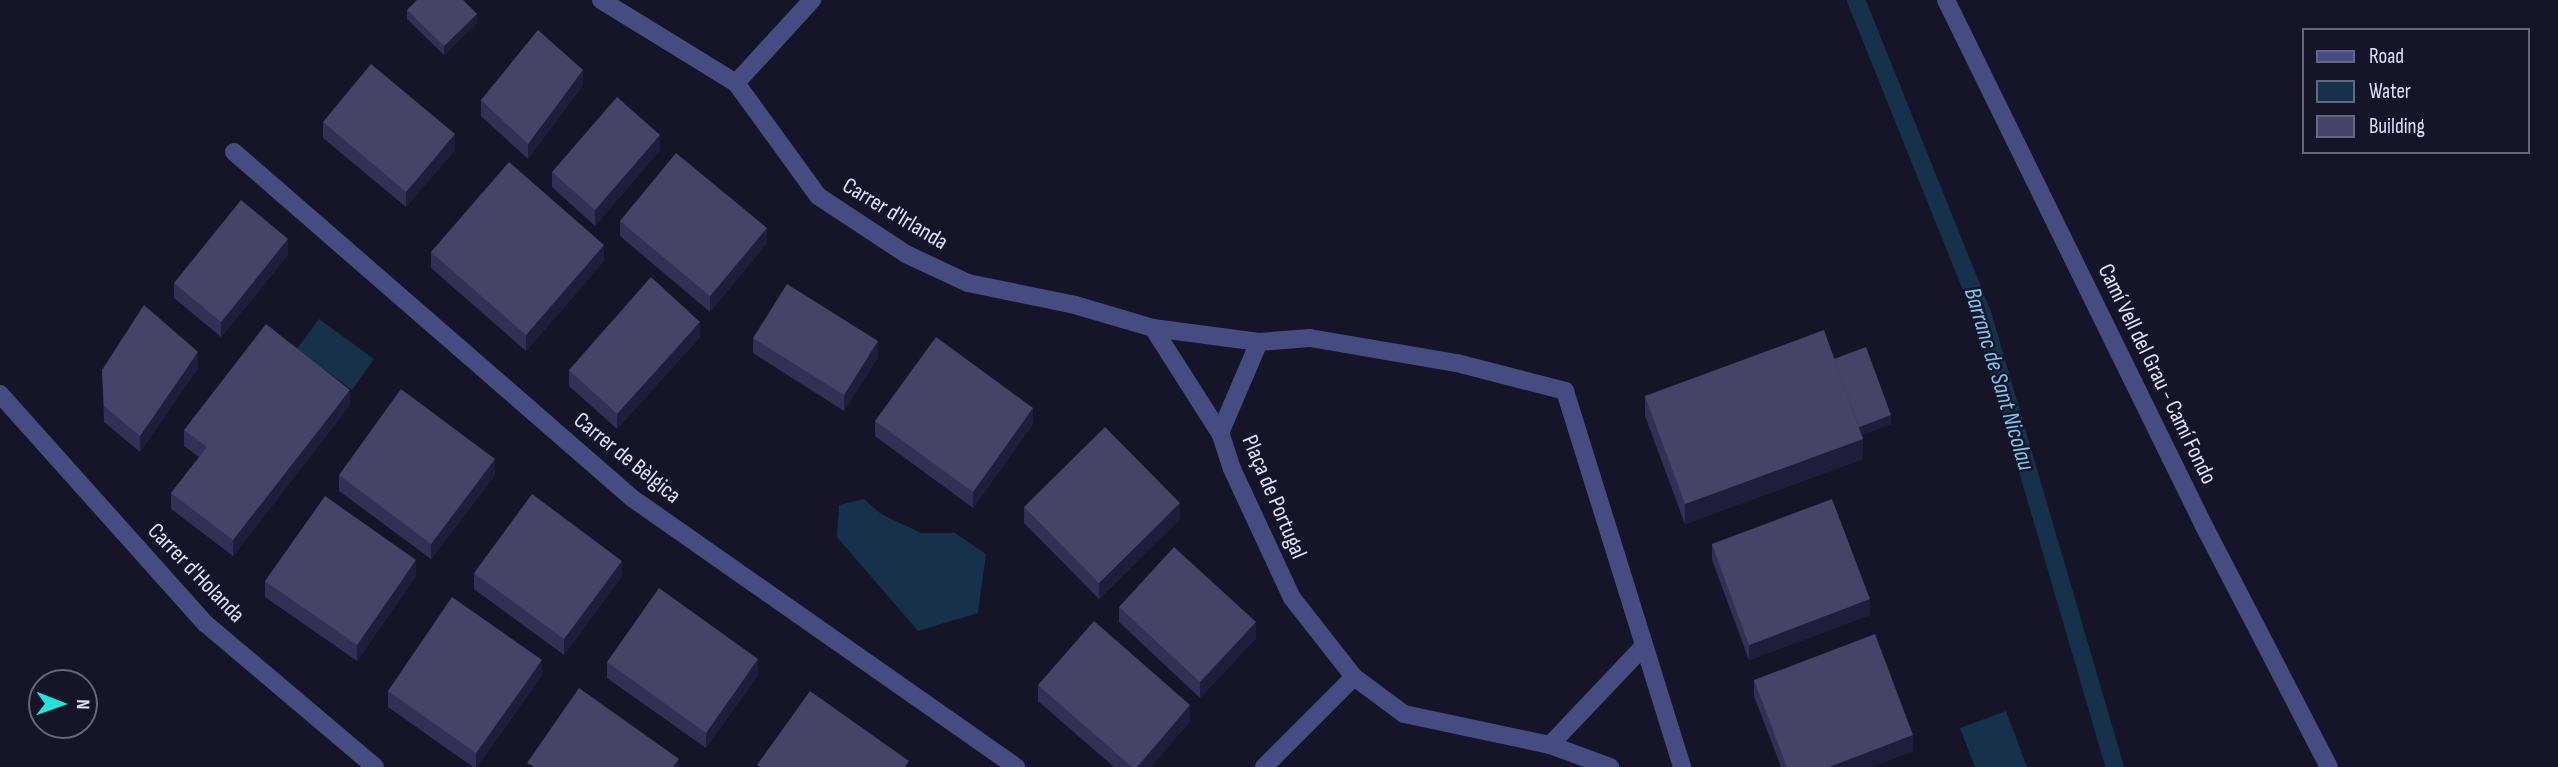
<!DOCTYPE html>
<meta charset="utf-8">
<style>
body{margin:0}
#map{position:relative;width:2558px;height:767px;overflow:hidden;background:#151428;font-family:"Sofia Sans Condensed",sans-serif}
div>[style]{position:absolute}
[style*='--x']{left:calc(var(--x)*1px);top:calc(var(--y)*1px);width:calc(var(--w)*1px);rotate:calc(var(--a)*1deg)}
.water>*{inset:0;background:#17314a}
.stream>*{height:18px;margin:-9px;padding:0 9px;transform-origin:9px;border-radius:9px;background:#17314a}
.minor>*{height:18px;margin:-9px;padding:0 9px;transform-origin:9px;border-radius:9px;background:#464b81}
.wall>*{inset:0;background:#323054}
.shaded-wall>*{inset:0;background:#1f1d3b}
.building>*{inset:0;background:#454366}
span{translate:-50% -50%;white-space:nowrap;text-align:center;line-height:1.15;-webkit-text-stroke:5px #151428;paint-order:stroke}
.street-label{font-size:23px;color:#e0e0fb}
.water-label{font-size:24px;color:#7cc7ed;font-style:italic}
.legend{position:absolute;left:2302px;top:28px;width:228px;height:126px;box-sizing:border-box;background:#151428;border:2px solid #66667c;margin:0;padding:9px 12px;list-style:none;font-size:21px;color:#e0e0fb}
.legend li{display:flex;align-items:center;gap:14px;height:35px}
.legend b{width:35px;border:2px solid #66667c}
.north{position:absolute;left:28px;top:669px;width:70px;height:70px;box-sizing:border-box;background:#151428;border:2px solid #66667c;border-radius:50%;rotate:91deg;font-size:19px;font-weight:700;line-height:28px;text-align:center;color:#e0e0fb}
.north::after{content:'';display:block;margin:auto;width:24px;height:32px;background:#26e1da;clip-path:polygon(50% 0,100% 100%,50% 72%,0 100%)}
</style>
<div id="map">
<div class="water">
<i style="clip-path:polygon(319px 319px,374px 359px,352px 390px,297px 349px)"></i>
<i style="clip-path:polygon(864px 499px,881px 514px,921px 533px,955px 533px,986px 554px,978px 613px,918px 631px,837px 537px,839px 505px)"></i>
<i style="clip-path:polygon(2006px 711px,2027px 767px,1975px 767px,1960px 728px)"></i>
</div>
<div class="stream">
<i style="--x:1856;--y:0;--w:337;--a:68.1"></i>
<i style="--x:1982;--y:313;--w:473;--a:73.7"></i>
</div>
<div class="minor">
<i style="--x:601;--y:0;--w:158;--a:31.6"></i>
<i style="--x:736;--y:83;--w:140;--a:54"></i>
<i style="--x:818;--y:196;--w:105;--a:33.4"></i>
<i style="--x:906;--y:254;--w:68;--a:25.1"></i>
<i style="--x:968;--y:283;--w:109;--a:11.6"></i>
<i style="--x:1075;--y:305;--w:81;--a:16.4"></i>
<i style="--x:1153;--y:328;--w:107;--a:7.5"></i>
<i style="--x:1946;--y:0;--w:586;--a:63.87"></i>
<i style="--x:2204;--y:526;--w:271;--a:62.6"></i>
<i style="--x:736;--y:83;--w:113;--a:-47.5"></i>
<i style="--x:234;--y:152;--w:527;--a:41"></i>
<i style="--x:632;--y:498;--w:469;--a:35"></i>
<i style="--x:1153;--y:328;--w:125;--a:57.5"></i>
<i style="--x:0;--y:394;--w:309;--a:48.2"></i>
<i style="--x:206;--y:624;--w:221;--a:40.2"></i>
<i style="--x:1643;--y:647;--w:135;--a:133.5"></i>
<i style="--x:1550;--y:745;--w:149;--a:-168"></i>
<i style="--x:1404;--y:714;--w:62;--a:-143.5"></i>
<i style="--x:1354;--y:677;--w:100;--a:-128.1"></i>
<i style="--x:1292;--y:598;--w:142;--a:-114.9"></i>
<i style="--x:1232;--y:469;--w:38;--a:-108"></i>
<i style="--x:1220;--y:433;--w:99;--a:-66.8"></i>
<i style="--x:1259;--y:342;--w:51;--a:-4.5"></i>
<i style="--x:1310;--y:338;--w:149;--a:9.7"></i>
<i style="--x:1457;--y:363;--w:112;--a:14.5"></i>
<i style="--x:1565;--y:391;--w:394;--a:72.7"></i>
<i style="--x:1550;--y:745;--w:64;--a:20.1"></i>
<i style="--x:1264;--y:767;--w:127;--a:-45"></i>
</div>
<div class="wall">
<i style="clip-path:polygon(407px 10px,477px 23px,444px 55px,407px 19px)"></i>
<i style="clip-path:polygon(583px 85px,528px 159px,481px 116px,481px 100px)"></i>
<i style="clip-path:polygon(323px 122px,455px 150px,406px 207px,323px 138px)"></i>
<i style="clip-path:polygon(660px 150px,595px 226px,552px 187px,552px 172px)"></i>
<i style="clip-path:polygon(620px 221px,767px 243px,710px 312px,620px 236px)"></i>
<i style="clip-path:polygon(431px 252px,604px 261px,526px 351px,431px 268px)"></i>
<i style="clip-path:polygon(288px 255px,221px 337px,174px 298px,174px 283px)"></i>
<i style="clip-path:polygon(700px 337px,617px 429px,569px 386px,569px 370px)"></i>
<i style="clip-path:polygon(753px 338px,878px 357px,844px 411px,753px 353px)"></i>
<i style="clip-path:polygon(1834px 359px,1891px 424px,1862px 435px,1863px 459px,1685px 524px,1645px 416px,1645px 396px)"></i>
<i style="clip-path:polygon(198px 368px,140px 452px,104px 422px,102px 370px)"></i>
<i style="clip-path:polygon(350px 405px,233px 556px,171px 509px,171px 493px,199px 457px,184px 446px,184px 430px)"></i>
<i style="clip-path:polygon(875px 421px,1033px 424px,973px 508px,875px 436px)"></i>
<i style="clip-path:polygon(339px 475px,495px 475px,431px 559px,339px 491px)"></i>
<i style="clip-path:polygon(1024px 507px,1180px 519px,1099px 599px,1024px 523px)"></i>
<i style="clip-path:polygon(1712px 544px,1870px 615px,1749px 660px,1712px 560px)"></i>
<i style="clip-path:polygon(474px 573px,622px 576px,564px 655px,474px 589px)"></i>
<i style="clip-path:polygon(416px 576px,357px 661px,265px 597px,265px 581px)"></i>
<i style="clip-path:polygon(1119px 607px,1256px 638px,1200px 698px,1119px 622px)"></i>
<i style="clip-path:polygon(607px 662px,758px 675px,706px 748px,607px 678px)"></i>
<i style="clip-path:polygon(542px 675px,477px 767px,473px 767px,388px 707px,388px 691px)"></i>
<i style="clip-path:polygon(1754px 680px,1913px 751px,1870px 767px,1781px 767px,1754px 696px)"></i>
<i style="clip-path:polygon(1038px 685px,1190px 721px,1151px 767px,1114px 767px,1038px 701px)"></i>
</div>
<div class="shaded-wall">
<i style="clip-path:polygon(477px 14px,477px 23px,444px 55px,444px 46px)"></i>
<i style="clip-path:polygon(583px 70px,583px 85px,528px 159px,528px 144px)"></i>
<i style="clip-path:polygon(455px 134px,455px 150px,406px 207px,406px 192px)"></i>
<i style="clip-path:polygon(660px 135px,660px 150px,595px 226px,595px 210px)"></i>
<i style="clip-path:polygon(767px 228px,767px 243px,710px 312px,710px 296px)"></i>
<i style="clip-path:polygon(288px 239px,288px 255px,221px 337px,221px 322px)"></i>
<i style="clip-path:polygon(604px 245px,604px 261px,526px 351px,526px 335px)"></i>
<i style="clip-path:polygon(700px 322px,700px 337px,617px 429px,617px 414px)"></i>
<i style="clip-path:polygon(878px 341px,878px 357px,844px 411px,844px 395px)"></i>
<i style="clip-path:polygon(198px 352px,198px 368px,140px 452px,140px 436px)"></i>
<i style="clip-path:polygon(350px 390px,350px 405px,233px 556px,233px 540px)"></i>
<i style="clip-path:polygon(1033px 408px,1033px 424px,973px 508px,973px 492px)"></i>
<i style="clip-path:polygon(1891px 415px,1891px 424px,1857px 437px,1857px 428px)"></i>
<i style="clip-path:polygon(1863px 439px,1863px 459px,1685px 524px,1685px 504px)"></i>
<i style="clip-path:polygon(495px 459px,495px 475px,431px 559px,431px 544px)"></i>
<i style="clip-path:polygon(1180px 503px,1180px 519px,1099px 599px,1099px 583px)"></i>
<i style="clip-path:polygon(416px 560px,416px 576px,357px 661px,357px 645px)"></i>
<i style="clip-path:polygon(622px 561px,622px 576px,564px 655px,564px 639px)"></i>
<i style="clip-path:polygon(1870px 599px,1870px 615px,1749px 660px,1749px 645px)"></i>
<i style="clip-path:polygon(1256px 622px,1256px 638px,1200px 698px,1200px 682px)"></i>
<i style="clip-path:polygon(758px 659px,758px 675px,706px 748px,706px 733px)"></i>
<i style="clip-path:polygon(542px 660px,542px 675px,477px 767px,476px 767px,476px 753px)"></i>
<i style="clip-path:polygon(1190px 705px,1190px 721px,1151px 767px,1137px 767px)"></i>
<i style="clip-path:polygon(1913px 735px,1913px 751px,1870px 767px,1829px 767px)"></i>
<i style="clip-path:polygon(679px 759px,679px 767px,673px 767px)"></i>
</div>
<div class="building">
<i style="clip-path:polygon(417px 0,463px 0,477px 14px,444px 46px,407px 10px)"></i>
<i style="clip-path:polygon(538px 30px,583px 70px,528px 144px,481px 100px)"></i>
<i style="clip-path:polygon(371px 64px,455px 134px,406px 192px,323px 122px)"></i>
<i style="clip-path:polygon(617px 97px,660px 135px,595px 210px,552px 172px)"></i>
<i style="clip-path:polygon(676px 153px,767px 228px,710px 296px,620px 221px)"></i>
<i style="clip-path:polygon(509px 162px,604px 245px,526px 335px,431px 252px)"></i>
<i style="clip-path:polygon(241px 200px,288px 239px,221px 322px,174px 283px)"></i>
<i style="clip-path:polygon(651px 277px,700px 322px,617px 414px,569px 370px)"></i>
<i style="clip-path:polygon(787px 284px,878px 341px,844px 395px,753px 338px)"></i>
<i style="clip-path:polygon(144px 305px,198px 352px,140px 436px,104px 406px,102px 370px)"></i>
<i style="clip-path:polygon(266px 324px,350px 390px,233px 540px,171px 493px,207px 447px,184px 430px)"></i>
<i style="clip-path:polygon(1824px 330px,1863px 439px,1685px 504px,1645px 396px)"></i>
<i style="clip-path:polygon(936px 337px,1033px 408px,973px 492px,875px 421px)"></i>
<i style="clip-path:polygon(1866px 347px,1891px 415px,1859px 427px,1834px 359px)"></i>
<i style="clip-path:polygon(401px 389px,495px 459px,431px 544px,339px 475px)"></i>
<i style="clip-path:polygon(1105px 427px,1180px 503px,1099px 583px,1024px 507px)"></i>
<i style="clip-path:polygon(532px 494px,622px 561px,564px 639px,474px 573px)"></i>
<i style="clip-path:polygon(325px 496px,416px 560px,357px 645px,265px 581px)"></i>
<i style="clip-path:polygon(1832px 499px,1870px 599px,1749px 645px,1712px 544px)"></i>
<i style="clip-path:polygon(1174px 547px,1256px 622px,1200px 682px,1119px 607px)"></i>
<i style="clip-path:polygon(659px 588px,758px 659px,706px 733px,607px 662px)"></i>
<i style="clip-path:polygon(452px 597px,542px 660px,476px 753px,388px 691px)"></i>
<i style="clip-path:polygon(1094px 621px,1190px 705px,1137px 767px,1132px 767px,1038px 685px)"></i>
<i style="clip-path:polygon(1875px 634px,1913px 735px,1829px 767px,1787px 767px,1754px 680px)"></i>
<i style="clip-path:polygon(579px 688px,679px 759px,673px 767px,534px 767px,527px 763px)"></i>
<i style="clip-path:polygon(810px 691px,909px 761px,905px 767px,760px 767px,757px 765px)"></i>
</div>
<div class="street-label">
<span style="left:895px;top:214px;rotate:31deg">Carrer d'Irlanda</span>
<span style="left:2157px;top:374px;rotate:64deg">Camí Vell del Grau - Camí Fondo</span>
<span style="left:627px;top:458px;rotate:39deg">Carrer de Bèlgica</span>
<span style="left:1274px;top:497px;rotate:67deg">Plaça de Portugal</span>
<span style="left:196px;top:573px;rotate:46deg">Carrer d'Holanda</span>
</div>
<div class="water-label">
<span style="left:1999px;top:379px;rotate:73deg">Barranc de Sant Nicolau</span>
</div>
<ul class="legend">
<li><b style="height:9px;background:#464b81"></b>Road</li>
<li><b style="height:19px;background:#17314a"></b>Water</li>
<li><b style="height:19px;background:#454366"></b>Building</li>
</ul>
<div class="north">N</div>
</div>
